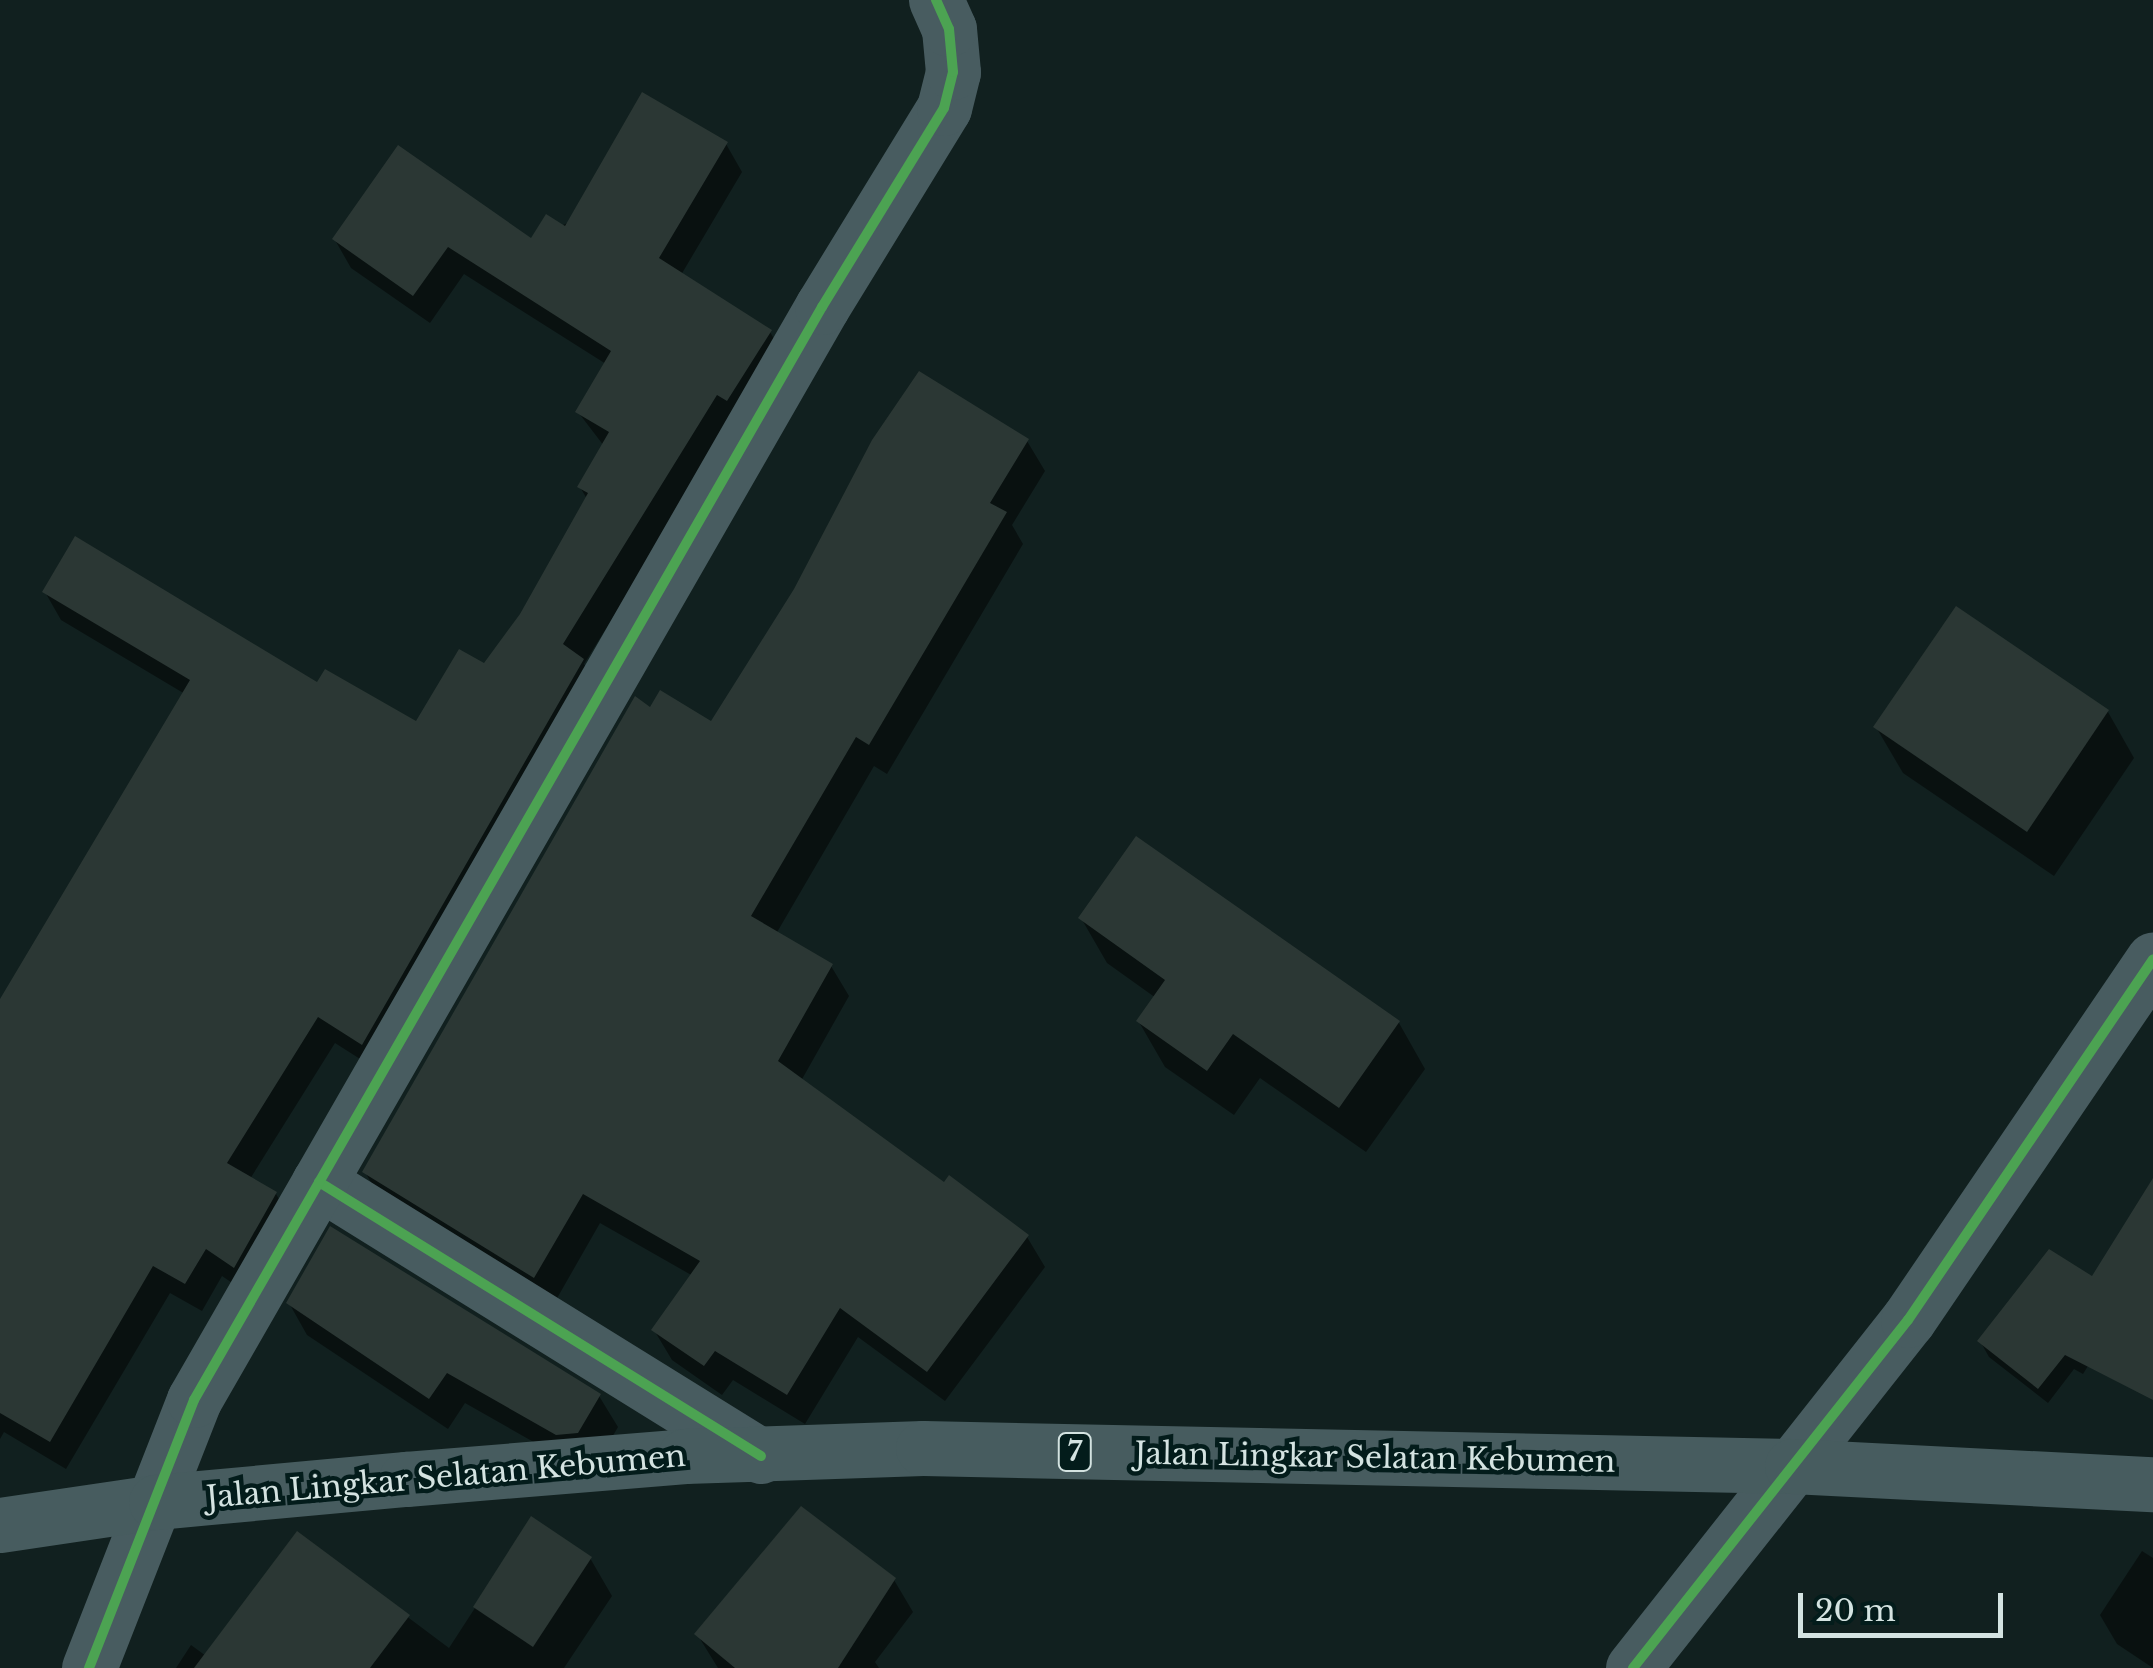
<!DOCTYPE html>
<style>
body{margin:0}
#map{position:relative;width:2153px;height:1668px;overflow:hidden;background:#11201f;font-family:"Libre Baskerville",serif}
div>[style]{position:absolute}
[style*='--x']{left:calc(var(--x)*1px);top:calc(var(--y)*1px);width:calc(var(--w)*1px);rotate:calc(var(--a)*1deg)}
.shadow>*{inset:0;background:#0007}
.building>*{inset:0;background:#2b3734}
.minor>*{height:55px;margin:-27.5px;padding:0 27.5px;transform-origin:27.5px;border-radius:27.5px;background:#485c60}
.highway>*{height:55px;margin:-27.5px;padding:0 27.5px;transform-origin:27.5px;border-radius:27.5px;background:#475c5f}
.cycleway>*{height:10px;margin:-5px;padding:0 5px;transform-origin:5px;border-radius:5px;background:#4ca352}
span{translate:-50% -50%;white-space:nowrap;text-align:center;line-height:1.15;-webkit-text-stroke:9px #031c1b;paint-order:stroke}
.shield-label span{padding:2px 8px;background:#031c1b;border:2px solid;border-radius:8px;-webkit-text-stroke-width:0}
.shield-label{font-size:28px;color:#d4e3e1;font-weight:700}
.street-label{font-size:30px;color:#d4e3e1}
.scale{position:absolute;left:1798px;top:1593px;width:205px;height:45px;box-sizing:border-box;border:5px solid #d4e3e1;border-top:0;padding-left:12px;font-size:30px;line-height:35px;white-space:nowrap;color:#d4e3e1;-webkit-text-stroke:8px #031c1b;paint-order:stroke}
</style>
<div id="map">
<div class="shadow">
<i style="clip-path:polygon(726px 144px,742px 172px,681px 275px,770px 332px,786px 360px,734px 422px,584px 664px,598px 689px,379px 1071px,335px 1043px,250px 1179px,276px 1194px,292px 1222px,250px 1295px,222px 1276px,202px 1311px,170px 1293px,66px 1469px,4px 1432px,0 1439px,0 1003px,185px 694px,61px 620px,45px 592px,417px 725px,484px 666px,523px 615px,587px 499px,580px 487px,604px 446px,578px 412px,606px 364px,464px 274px,430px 323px,351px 268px,335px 240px,531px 241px)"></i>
<i style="clip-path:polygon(1027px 441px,1045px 471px,1012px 525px,1023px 544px,887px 774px,874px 766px,776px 934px,831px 966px,849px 996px,801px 1081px,944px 1186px,1027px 1237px,1045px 1267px,945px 1401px,858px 1337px,805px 1424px,733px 1380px,722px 1395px,672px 1360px,654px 1330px,693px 1276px,600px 1223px,552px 1307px,383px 1203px,365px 1172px,650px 710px,712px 724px)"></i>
<i style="clip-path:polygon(2108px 712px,2134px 758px,2054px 876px,1903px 773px,1876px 727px)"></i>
<i style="clip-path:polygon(1081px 918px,1399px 1023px,1425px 1069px,1366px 1152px,1260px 1078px,1234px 1115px,1165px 1067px,1139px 1022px,1156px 998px,1107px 963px)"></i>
<i style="clip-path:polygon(289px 1303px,599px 1396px,618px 1427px,596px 1465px,576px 1466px,465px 1403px,448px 1429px,307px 1335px)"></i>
<i style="clip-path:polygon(2124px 1308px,2083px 1374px,2074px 1369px,2048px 1403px,1989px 1357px,1980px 1341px)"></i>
<i style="clip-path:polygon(532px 1520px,590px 1558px,612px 1596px,564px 1668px,176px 1668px,191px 1645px,206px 1656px,298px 1535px,449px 1648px)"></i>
<i style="clip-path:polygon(2142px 1551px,2153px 1558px,2153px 1668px,2117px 1644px,2100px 1615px)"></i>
<i style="clip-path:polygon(894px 1580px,913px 1612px,875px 1662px,879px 1668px,718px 1668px,697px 1634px)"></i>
</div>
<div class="building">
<i style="clip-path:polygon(642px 92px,728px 142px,659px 258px,772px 330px,727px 401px,717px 395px,563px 644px,584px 659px,362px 1045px,318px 1017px,227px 1163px,277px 1192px,234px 1268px,206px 1249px,185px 1284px,153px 1266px,50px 1442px,0 1413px,0 999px,190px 680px,42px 592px,75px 536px,317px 682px,325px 669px,416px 721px,459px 649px,484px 663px,520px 614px,588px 493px,577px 487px,609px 432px,575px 412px,611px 351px,448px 247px,413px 296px,332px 239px,398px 145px,531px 238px,546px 214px,565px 226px)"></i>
<i style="clip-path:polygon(919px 371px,1029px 439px,990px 503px,1007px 512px,869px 745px,856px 737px,751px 916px,833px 964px,778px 1061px,944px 1182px,949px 1175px,1029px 1235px,927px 1372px,840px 1308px,787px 1395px,715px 1351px,704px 1366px,651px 1330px,700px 1261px,583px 1194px,534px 1278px,362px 1172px,635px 696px,650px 707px,660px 690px,711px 721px,794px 589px,872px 440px)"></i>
<i style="clip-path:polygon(1956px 606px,2109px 710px,2027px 832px,1873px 727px)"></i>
<i style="clip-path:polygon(1136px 836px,1400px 1021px,1339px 1108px,1233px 1034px,1207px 1071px,1136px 1021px,1165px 980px,1078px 918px)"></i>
<i style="clip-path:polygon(2153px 1178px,2153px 1400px,2065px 1355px,2038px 1389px,1977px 1341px,2049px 1249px,2092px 1276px)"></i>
<i style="clip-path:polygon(330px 1226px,601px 1394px,578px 1433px,556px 1435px,447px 1373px,429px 1399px,286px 1303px)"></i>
<i style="clip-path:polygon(801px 1506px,896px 1578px,838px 1668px,735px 1668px,694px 1634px)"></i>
<i style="clip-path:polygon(531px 1516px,592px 1557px,533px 1647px,473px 1607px)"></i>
<i style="clip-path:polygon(297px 1531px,410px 1615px,370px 1668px,194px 1668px)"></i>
</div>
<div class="minor">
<i style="--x:319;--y:1182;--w:520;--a:31.8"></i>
<i style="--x:89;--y:1668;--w:288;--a:-68.6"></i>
<i style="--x:194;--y:1400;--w:1261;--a:-60.12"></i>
<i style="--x:822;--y:307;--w:233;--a:-58.5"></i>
<i style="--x:944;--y:108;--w:37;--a:-76"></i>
<i style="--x:953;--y:72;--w:43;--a:-95.3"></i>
<i style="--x:949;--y:29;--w:32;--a:-114"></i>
<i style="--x:1633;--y:1668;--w:444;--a:-51.7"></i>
<i style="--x:1908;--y:1320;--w:436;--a:-55.8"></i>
</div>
<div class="highway">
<i style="--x:0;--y:1525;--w:158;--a:-8.4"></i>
<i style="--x:156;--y:1502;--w:251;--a:-5.3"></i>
<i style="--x:406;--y:1479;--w:280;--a:-4.7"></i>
<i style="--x:685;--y:1456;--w:238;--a:-1.9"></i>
<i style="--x:923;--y:1448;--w:869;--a:1.19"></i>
<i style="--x:1792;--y:1466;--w:361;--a:2.9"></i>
</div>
<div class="cycleway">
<i style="--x:319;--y:1182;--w:520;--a:31.8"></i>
<i style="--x:89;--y:1668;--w:288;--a:-68.6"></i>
<i style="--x:194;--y:1400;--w:1261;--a:-60.12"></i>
<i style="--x:822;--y:307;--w:233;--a:-58.5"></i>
<i style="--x:944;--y:108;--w:37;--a:-76"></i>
<i style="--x:953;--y:72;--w:43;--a:-95.3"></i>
<i style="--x:949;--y:29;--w:32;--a:-114"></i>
<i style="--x:1633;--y:1668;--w:444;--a:-51.7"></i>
<i style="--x:1908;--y:1320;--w:436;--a:-55.8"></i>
</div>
<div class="shield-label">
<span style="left:1075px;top:1452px">7</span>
</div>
<div class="street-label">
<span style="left:1375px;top:1458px;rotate:1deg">Jalan Lingkar Selatan Kebumen</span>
<span style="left:446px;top:1477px;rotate:-5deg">Jalan Lingkar Selatan Kebumen</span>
</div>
<div class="scale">20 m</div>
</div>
